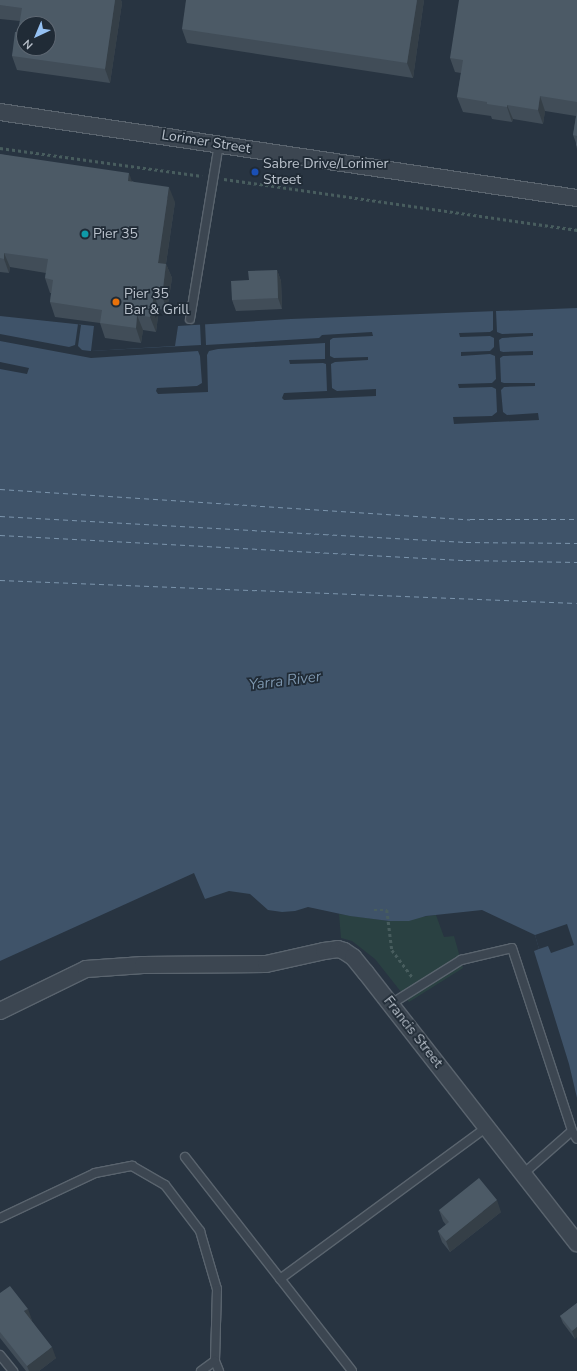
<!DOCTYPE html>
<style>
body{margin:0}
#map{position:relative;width:577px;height:1371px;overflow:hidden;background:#283441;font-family:"Nunito Sans",sans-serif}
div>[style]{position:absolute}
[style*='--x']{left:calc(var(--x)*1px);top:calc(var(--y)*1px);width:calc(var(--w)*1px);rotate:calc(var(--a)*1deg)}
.green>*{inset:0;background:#2a4142}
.water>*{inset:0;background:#3f5369}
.pier>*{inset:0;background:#283441}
.ferry>*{height:1px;margin-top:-0.5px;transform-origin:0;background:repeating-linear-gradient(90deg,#7b94ac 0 5px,transparent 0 9px)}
.path>*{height:2.5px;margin-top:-1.25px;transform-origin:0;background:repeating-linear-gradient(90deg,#485d5e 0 3px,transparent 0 6px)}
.roads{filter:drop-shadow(1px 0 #5a646e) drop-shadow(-1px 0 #5a646e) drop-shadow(0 1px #5a646e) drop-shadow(0 -1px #5a646e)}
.lane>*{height:8px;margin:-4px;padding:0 4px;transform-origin:4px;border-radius:4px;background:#3c4651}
.street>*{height:16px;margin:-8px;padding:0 8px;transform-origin:8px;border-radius:8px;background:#3c4651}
.wall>*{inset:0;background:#414d58}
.shaded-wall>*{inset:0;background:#353f47}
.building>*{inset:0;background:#4c5a66}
.dots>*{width:11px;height:11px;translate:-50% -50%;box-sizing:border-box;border:2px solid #202b36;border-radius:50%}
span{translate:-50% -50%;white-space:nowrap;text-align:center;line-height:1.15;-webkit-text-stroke:3.5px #202b36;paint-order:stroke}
.street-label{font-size:14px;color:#b9c1cb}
.poi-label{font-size:14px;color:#b9c1cb}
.left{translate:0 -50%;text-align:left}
.water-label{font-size:15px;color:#7b94ac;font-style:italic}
.north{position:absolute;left:16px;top:16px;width:40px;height:40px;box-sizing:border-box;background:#202b36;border:1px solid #5d6772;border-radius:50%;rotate:224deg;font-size:11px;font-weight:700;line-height:16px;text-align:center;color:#b9c1cb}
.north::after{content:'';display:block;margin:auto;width:14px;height:18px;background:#95c1f3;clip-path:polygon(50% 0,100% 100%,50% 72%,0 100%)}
</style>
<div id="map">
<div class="green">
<i style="clip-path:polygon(339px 914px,389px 921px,436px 915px,444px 937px,454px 936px,463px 968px,409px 1002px,375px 959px,352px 941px,341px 938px)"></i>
</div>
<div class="water">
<i style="clip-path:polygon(577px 308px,577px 1098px,569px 1064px,534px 951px,539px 949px,535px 935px,482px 910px,426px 916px,409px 921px,389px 921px,350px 916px,308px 907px,295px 911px,282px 912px,268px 910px,250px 894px,229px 891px,205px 899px,194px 873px,0 961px,0 316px,94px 326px,91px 351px,175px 346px,178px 326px,291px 319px)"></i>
</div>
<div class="pier">
<i style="clip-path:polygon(493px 311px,496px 311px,497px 332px,502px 334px,533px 333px,533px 336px,502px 338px,499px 340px,500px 351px,503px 352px,533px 351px,533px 355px,503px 356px,500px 358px,501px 382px,504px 383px,535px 383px,535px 386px,504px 387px,501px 390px,503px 412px,507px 415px,538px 413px,539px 420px,454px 424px,453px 417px,492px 416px,497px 412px,496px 389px,492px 387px,459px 388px,458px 384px,492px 383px,496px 379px,495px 356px,490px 354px,461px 356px,461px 352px,490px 351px,494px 347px,494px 338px,490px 336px,460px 337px,459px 333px,490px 332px,493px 330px)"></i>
<i style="clip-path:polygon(205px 323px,206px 345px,319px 338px,322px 335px,372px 332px,373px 336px,333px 338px,330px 340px,330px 356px,334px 358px,368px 357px,368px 360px,335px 362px,331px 364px,332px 388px,337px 391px,376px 389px,376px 396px,284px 400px,282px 398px,284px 393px,327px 391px,326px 364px,323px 363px,290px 364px,289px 360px,325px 359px,325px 343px,218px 349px,209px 351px,207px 355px,208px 392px,158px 394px,156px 391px,157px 388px,197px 386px,202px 383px,200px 356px,198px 351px,91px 358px,0 341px,0 334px,69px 347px,75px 345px,78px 324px,81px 325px,78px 346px,82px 350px,90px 351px,201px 345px,200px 324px)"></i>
<i style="clip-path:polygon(0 362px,29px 368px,27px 374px,0 369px)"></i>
<i style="clip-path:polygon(567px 924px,574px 945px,551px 953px,548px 946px,539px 949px,535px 935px)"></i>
</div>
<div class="ferry">
<i style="--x:0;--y:489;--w:471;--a:3.7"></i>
<i style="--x:470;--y:519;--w:107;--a:0"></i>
<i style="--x:0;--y:516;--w:467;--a:3.2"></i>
<i style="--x:466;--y:542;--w:111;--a:0.5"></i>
<i style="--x:0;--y:535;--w:467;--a:3.1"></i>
<i style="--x:466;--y:560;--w:111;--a:1"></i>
<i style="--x:0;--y:580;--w:577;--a:2.28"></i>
</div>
<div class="path">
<i style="--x:0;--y:148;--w:204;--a:7.9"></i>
<i style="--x:224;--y:179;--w:357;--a:8.2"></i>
<i style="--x:374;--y:910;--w:13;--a:0"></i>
<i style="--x:387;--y:910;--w:40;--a:82.9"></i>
<i style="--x:392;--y:950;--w:34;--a:53"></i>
</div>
<div class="roads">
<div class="lane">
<i style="--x:190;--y:319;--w:177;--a:-80.6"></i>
<i style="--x:391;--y:1004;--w:83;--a:-32.2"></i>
<i style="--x:461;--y:960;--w:52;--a:-13.2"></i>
<i style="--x:512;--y:948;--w:193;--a:71.8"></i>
<i style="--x:572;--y:1131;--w:9;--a:58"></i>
<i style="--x:185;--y:1157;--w:271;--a:52"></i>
<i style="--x:523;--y:1174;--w:65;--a:-41.3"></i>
<i style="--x:0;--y:1218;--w:105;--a:-25.3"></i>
<i style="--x:95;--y:1173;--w:38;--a:-11"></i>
<i style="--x:132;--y:1166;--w:38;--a:30"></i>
<i style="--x:165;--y:1185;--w:58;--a:52.7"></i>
<i style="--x:200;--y:1231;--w:60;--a:73.7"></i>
<i style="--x:217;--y:1289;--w:72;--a:91.6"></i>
<i style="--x:215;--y:1361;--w:11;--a:68"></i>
<i style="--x:280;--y:1279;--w:257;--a:-36.3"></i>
<i style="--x:0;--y:1355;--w:21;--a:51"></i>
<i style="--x:201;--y:1371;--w:17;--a:-36"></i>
</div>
<div class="street">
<i style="--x:0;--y:112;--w:583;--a:8.48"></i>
<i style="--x:0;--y:1011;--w:96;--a:-26"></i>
<i style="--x:86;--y:969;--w:57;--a:-4"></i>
<i style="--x:143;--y:965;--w:123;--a:-0.5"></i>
<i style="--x:266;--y:964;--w:59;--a:-12.6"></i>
<i style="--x:324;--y:951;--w:14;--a:-8"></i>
<i style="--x:338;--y:949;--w:6;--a:18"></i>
<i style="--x:344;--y:951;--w:11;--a:34"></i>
<i style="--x:353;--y:957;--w:21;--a:51"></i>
<i style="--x:366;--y:973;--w:343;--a:52"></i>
</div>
</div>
<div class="wall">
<i style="clip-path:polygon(0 0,121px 0,122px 3px,110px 83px,17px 70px,12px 56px,18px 32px,20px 21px,0 19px)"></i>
<i style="clip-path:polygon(424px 0,413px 78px,187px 43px,182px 29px)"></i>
<i style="clip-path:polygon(577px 0,577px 149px,576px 145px,576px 143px,573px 135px,576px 116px,545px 111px,543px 124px,513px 119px,512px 122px,492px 119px,491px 116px,463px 112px,457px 97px,461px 73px,455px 72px,450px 58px)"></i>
<i style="clip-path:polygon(0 154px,132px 181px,175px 202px,166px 264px,172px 278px,167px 310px,159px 309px,156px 332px,143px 330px,141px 343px,105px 338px,100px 323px,55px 317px,50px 302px,51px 293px,50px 293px,45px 278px,46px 273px,10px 267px,9px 273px,0 272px)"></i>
<i style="clip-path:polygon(277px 270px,281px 281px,282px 309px,236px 311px,232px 300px,249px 280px)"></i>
<i style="clip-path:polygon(439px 1210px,501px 1212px,450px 1252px,442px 1242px,438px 1231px,446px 1225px,443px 1221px)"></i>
<i style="clip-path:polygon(0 1293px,32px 1320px,31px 1320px,56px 1358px,39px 1371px,26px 1371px,0 1338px)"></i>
<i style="clip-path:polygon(577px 1303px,575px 1339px,563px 1323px,560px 1316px)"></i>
</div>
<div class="shaded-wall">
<i style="clip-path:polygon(115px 0,121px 0,122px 3px,110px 83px,105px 69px)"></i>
<i style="clip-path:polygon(417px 0,424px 0,413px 78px,407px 63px)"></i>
<i style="clip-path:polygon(540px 96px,545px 111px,543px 124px,538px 110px)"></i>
<i style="clip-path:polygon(507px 105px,513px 119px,512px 122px,507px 107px)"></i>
<i style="clip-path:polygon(129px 173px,134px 187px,128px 181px)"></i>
<i style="clip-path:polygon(169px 187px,175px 202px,164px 277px,158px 263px)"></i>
<i style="clip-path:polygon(4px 253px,10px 267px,9px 273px,4px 259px)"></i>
<i style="clip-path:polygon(166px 264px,172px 278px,167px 310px,162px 296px)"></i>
<i style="clip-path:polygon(277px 270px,281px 281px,282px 309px,278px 298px)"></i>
<i style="clip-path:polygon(154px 294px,159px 309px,156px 332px,150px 317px)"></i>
<i style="clip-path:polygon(137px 315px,143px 330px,141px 343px,136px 328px)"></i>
<i style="clip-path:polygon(497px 1200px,501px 1212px,450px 1252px,446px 1241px)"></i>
<i style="clip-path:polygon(28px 1309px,32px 1320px,28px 1323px,24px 1311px)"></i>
<i style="clip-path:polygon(577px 1327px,577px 1337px,575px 1339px,572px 1331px)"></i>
<i style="clip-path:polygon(52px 1347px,56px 1358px,39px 1371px,29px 1371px,27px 1366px)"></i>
</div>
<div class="building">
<i style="clip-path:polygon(evenodd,0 0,115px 0,105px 69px,12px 56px,15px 32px,18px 32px,22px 8px,0 5px,0 0,24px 24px,48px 24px,48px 48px,24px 48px,24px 24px)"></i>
<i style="clip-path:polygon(186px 0,417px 0,407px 63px,182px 29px)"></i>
<i style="clip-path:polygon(459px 0,577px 0,577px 102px,540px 96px,538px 110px,507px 105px,507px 107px,487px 104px,487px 102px,457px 97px,463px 60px,450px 58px)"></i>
<i style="clip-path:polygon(577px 111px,577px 146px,576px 145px,577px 136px,573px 135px)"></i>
<i style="clip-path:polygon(0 154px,129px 173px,128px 181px,169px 187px,158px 263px,166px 264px,162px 296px,154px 294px,150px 317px,137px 315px,136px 328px,100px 323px,102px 310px,50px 302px,53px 280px,45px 278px,48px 259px,4px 253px,4px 259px,0 258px)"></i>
<i style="clip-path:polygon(277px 270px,278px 298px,232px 300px,231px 281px,249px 280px,248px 271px)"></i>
<i style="clip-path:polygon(479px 1178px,497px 1200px,446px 1241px,438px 1231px,449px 1222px,439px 1210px)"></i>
<i style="clip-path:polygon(10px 1286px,28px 1309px,24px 1311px,52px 1347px,27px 1366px,0 1332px,0 1293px)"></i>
<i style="clip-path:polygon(577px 1303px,577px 1327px,572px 1331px,560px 1316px)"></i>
</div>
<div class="dots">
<i style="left:255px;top:172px;background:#1a4fb4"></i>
<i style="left:85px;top:234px;background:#0f9aa8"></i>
<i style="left:116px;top:302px;background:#e8710a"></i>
</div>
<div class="street-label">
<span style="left:206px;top:142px;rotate:9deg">Lorimer Street</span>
<span style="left:413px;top:1032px;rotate:52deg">Francis Street</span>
</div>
<div class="poi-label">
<span class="left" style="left:263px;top:172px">Sabre Drive/Lorimer<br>Street</span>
<span class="left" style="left:93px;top:234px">Pier 35</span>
<span class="left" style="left:124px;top:302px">Pier 35<br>Bar &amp; Grill</span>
</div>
<div class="water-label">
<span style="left:285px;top:681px;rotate:-7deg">Yarra River</span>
</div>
<div class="north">N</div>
</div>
